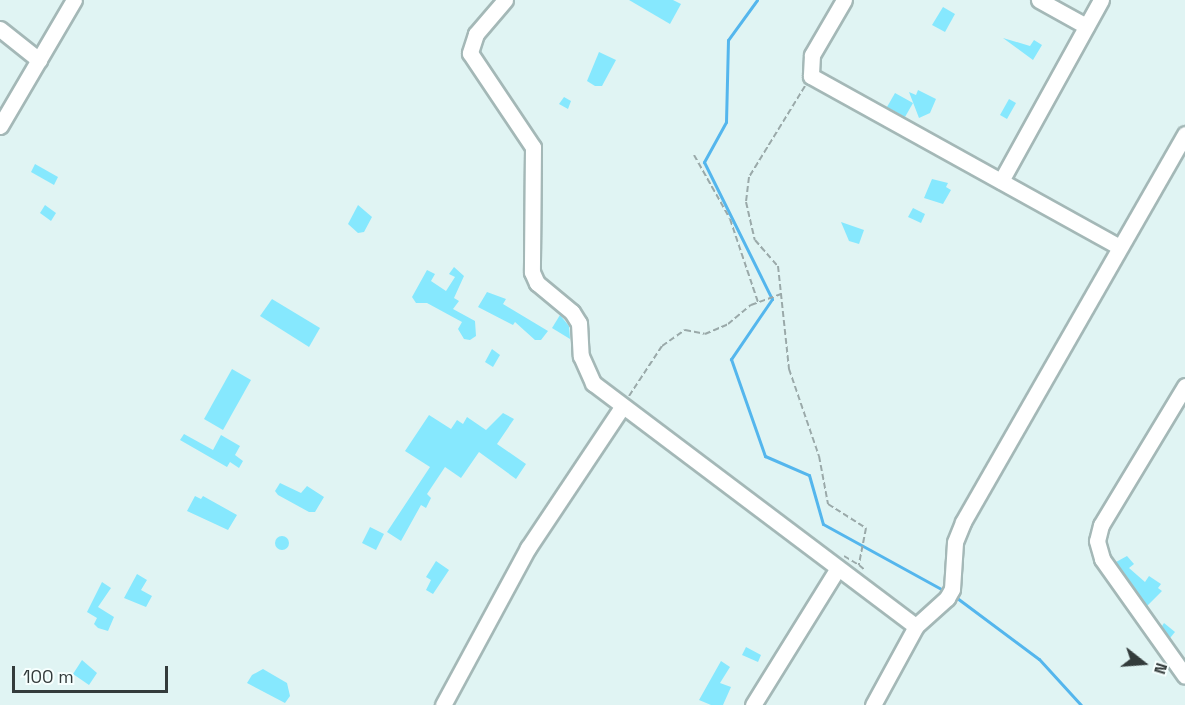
<!DOCTYPE html>
<style>
body{margin:0}
#map{position:relative;width:1185px;height:705px;overflow:hidden;background:#e0f4f3;font-family:"Space Grotesk",sans-serif}
div>[style]{position:absolute}
[style*='--x']{left:calc(var(--x)*1px);top:calc(var(--y)*1px);width:calc(var(--w)*1px);rotate:calc(var(--a)*1deg)}
.stream>*{height:3px;margin:-1.5px;padding:0 1.5px;transform-origin:1.5px;border-radius:1.5px;background:#54b6ed}
.building>*{inset:0;background:#86e8fe}
.round{border-radius:50%}
.path>*{height:2px;margin-top:-1px;transform-origin:0;background:repeating-linear-gradient(90deg,#9aa9a9 0 6px,transparent 0 9px)}
.roads{filter:drop-shadow(2px 0 #a4b8b7) drop-shadow(-2px 0 #a4b8b7) drop-shadow(0 2px #a4b8b7) drop-shadow(0 -2px #a4b8b7)}
.minor>*{height:15px;margin:-7.5px;padding:0 7.5px;transform-origin:7.5px;border-radius:7.5px;background:#fff}
span{translate:-50% -50%;white-space:nowrap;text-align:center;line-height:1.15;-webkit-text-stroke:4.5px #f6fffe;paint-order:stroke}
.north{position:absolute;left:1113px;top:633px;width:60px;height:60px;-webkit-text-stroke:4px #f6fffe;paint-order:stroke;rotate:107deg;font-size:16px;font-weight:700;line-height:24px;text-align:center;color:#333b3b}
.north::after{content:'';display:block;margin:auto;width:21px;height:27px;background:#333b3b;clip-path:polygon(50% 0,100% 100%,50% 72%,0 100%)}
.scale{position:absolute;left:12px;top:666px;width:156px;height:27px;box-sizing:border-box;border:3px solid #333b3b;border-top:0;padding-left:8px;font-size:18px;line-height:21px;white-space:nowrap;color:#333b3b;-webkit-text-stroke:4px #f6fffe;paint-order:stroke}
</style>
<div id="map">
<div class="stream">
<i style="--x:757;--y:0;--w:49;--a:125.9"></i>
<i style="--x:728;--y:40;--w:82;--a:91.4"></i>
<i style="--x:726;--y:122;--w:46;--a:118.8"></i>
<i style="--x:704;--y:162;--w:153;--a:63.6"></i>
<i style="--x:772;--y:299;--w:73;--a:124.3"></i>
<i style="--x:731;--y:359;--w:103;--a:70.7"></i>
<i style="--x:765;--y:456;--w:48;--a:23.4"></i>
<i style="--x:809;--y:475;--w:51;--a:74.1"></i>
<i style="--x:823;--y:524;--w:139;--a:28.8"></i>
<i style="--x:953;--y:595;--w:107;--a:36.7"></i>
<i style="--x:1039;--y:659;--w:62;--a:47.6"></i>
</div>
<div class="building">
<i style="clip-path:polygon(629px 0,673px 0,681px 4px,670px 24px)"></i>
<i style="clip-path:polygon(943px 7px,955px 14px,945px 32px,932px 25px)"></i>
<i style="clip-path:polygon(1003px 38px,1030px 46px,1034px 40px,1042px 45px,1033px 60px)"></i>
<i style="clip-path:polygon(599px 52px,616px 60px,602px 86px,595px 86px,587px 81px)"></i>
<i style="clip-path:polygon(918px 90px,936px 99px,930px 113px,919px 118px,909px 92px,916px 95px)"></i>
<i style="clip-path:polygon(895px 93px,913px 103px,905px 117px,887px 107px)"></i>
<i style="clip-path:polygon(564px 97px,571px 101px,568px 109px,559px 104px)"></i>
<i style="clip-path:polygon(1009px 99px,1016px 103px,1007px 119px,1000px 115px)"></i>
<i style="clip-path:polygon(35px 164px,58px 177px,54px 185px,31px 172px)"></i>
<i style="clip-path:polygon(932px 179px,948px 183px,946px 187px,951px 190px,943px 204px,924px 198px)"></i>
<i style="clip-path:polygon(45px 205px,56px 213px,51px 221px,40px 213px)"></i>
<i style="clip-path:polygon(358px 205px,372px 217px,364px 232px,358px 233px,348px 224px)"></i>
<i style="clip-path:polygon(913px 208px,925px 214px,921px 223px,908px 217px)"></i>
<i style="clip-path:polygon(841px 222px,864px 230px,859px 244px,849px 241px)"></i>
<i style="clip-path:polygon(454px 267px,464px 276px,454px 298px,459px 301px,453px 309px,475px 321px,476px 336px,470px 340px,464px 339px,458px 329px,462px 322px,427px 303px,416px 303px,412px 297px,427px 270px,435px 274px,431px 281px,446px 291px,455px 277px,449px 274px)"></i>
<i style="clip-path:polygon(487px 292px,506px 299px,503px 304px,548px 331px,541px 340px,535px 340px,515px 322px,513px 325px,478px 307px)"></i>
<i style="clip-path:polygon(272px 299px,320px 328px,309px 347px,260px 316px)"></i>
<i style="clip-path:polygon(560px 315px,569px 326px,570px 339px,552px 328px)"></i>
<i style="clip-path:polygon(492px 349px,500px 355px,493px 367px,485px 362px)"></i>
<i style="clip-path:polygon(232px 369px,251px 380px,223px 430px,204px 419px)"></i>
<i style="clip-path:polygon(503px 413px,514px 419px,497px 444px,526px 464px,516px 479px,479px 452px,461px 478px,445px 467px,427px 494px,431px 498px,426px 508px,421px 505px,401px 541px,387px 532px,430px 467px,405px 451px,429px 415px,451px 429px,457px 420px,463px 424px,467px 417px,486px 430px)"></i>
<i style="clip-path:polygon(184px 434px,213px 450px,221px 435px,240px 446px,235px 455px,243px 461px,239px 468px,230px 462px,227px 467px,180px 440px)"></i>
<i style="clip-path:polygon(280px 483px,301px 493px,307px 486px,324px 497px,315px 512px,309px 512px,278px 495px,275px 491px)"></i>
<i style="clip-path:polygon(195px 496px,201px 499px,203px 496px,237px 515px,228px 530px,187px 511px)"></i>
<i style="clip-path:polygon(370px 527px,384px 534px,376px 550px,362px 543px)"></i>
<i class="round" style="left:275px;top:536px;width:14px;height:14px"></i>
<i style="clip-path:polygon(1127px 556px,1134px 564px,1129px 568px,1145px 582px,1149px 576px,1161px 584px,1158px 588px,1162px 591px,1147px 606px,1116px 562px)"></i>
<i style="clip-path:polygon(436px 561px,449px 570px,433px 594px,426px 590px,431px 580px,426px 577px)"></i>
<i style="clip-path:polygon(137px 574px,147px 580px,141px 590px,152px 596px,146px 607px,124px 598px)"></i>
<i style="clip-path:polygon(102px 582px,111px 588px,98px 607px,114px 617px,108px 631px,98px 628px,94px 624px,97px 618px,87px 612px)"></i>
<i style="clip-path:polygon(1164px 623px,1175px 632px,1170px 638px,1162px 626px)"></i>
<i style="clip-path:polygon(746px 647px,761px 655px,758px 662px,742px 655px)"></i>
<i style="clip-path:polygon(82px 660px,97px 673px,89px 685px,73px 674px)"></i>
<i style="clip-path:polygon(721px 661px,730px 667px,720px 683px,731px 687px,723px 705px,711px 705px,699px 700px)"></i>
<i style="clip-path:polygon(263px 669px,287px 683px,290px 696px,285px 703px,247px 683px,252px 675px)"></i>
</div>
<div class="path">
<i style="--x:805;--y:86;--w:107;--a:121.6"></i>
<i style="--x:749;--y:177;--w:25;--a:97"></i>
<i style="--x:746;--y:202;--w:39;--a:77"></i>
<i style="--x:755;--y:240;--w:35;--a:49"></i>
<i style="--x:778;--y:266;--w:104;--a:83.9"></i>
<i style="--x:789;--y:369;--w:92;--a:71"></i>
<i style="--x:819;--y:456;--w:49;--a:79.4"></i>
<i style="--x:828;--y:504;--w:45;--a:32.3"></i>
<i style="--x:866;--y:528;--w:38;--a:101"></i>
<i style="--x:859;--y:565;--w:8;--a:40"></i>
<i style="--x:694;--y:155;--w:73;--a:60.6"></i>
<i style="--x:730;--y:219;--w:88;--a:71.4"></i>
<i style="--x:629;--y:396;--w:60;--a:-56.6"></i>
<i style="--x:662;--y:346;--w:28;--a:-35"></i>
<i style="--x:685;--y:330;--w:20;--a:11"></i>
<i style="--x:705;--y:334;--w:25;--a:-23"></i>
<i style="--x:728;--y:324;--w:30;--a:-40"></i>
<i style="--x:751;--y:305;--w:32;--a:-20"></i>
<i style="--x:844;--y:556;--w:17;--a:31"></i>
</div>
<div class="roads">
<div class="minor">
<i style="--x:505;--y:0;--w:45;--a:130.5"></i>
<i style="--x:476;--y:34;--w:20;--a:108"></i>
<i style="--x:470;--y:53;--w:113;--a:56.2"></i>
<i style="--x:533;--y:147;--w:125;--a:90.5"></i>
<i style="--x:532;--y:272;--w:12;--a:66"></i>
<i style="--x:537;--y:283;--w:45;--a:39.6"></i>
<i style="--x:572;--y:312;--w:13;--a:58"></i>
<i style="--x:579;--y:323;--w:33;--a:87"></i>
<i style="--x:581;--y:356;--w:30;--a:66"></i>
<i style="--x:593;--y:383;--w:404;--a:37"></i>
<i style="--x:844;--y:0;--w:64;--a:120.2"></i>
<i style="--x:812;--y:55;--w:21;--a:93"></i>
<i style="--x:811;--y:76;--w:351;--a:29"></i>
<i style="--x:1039;--y:0;--w:54;--a:29"></i>
<i style="--x:0;--y:29;--w:50;--a:38.5"></i>
<i style="--x:0;--y:126;--w:146;--a:-59.6"></i>
<i style="--x:1001;--y:181;--w:207;--a:-61.1"></i>
<i style="--x:1185;--y:386;--w:162;--a:121.1"></i>
<i style="--x:1101;--y:525;--w:16;--a:104"></i>
<i style="--x:1097;--y:541;--w:19;--a:74"></i>
<i style="--x:1102;--y:559;--w:143;--a:54.6"></i>
<i style="--x:443;--y:705;--w:179;--a:-61.6"></i>
<i style="--x:528;--y:548;--w:169;--a:-56.3"></i>
<i style="--x:753;--y:705;--w:161;--a:-58.2"></i>
<i style="--x:873;--y:705;--w:90;--a:-61.4"></i>
<i style="--x:916;--y:626;--w:42;--a:-42.1"></i>
<i style="--x:947;--y:598;--w:10;--a:-61"></i>
<i style="--x:952;--y:589;--w:47;--a:-86.3"></i>
<i style="--x:955;--y:542;--w:22;--a:-68"></i>
<i style="--x:963;--y:522;--w:447;--a:-60.2"></i>
</div>
</div>
<div class="north">N</div>
<div class="scale">100 m</div>
</div>
